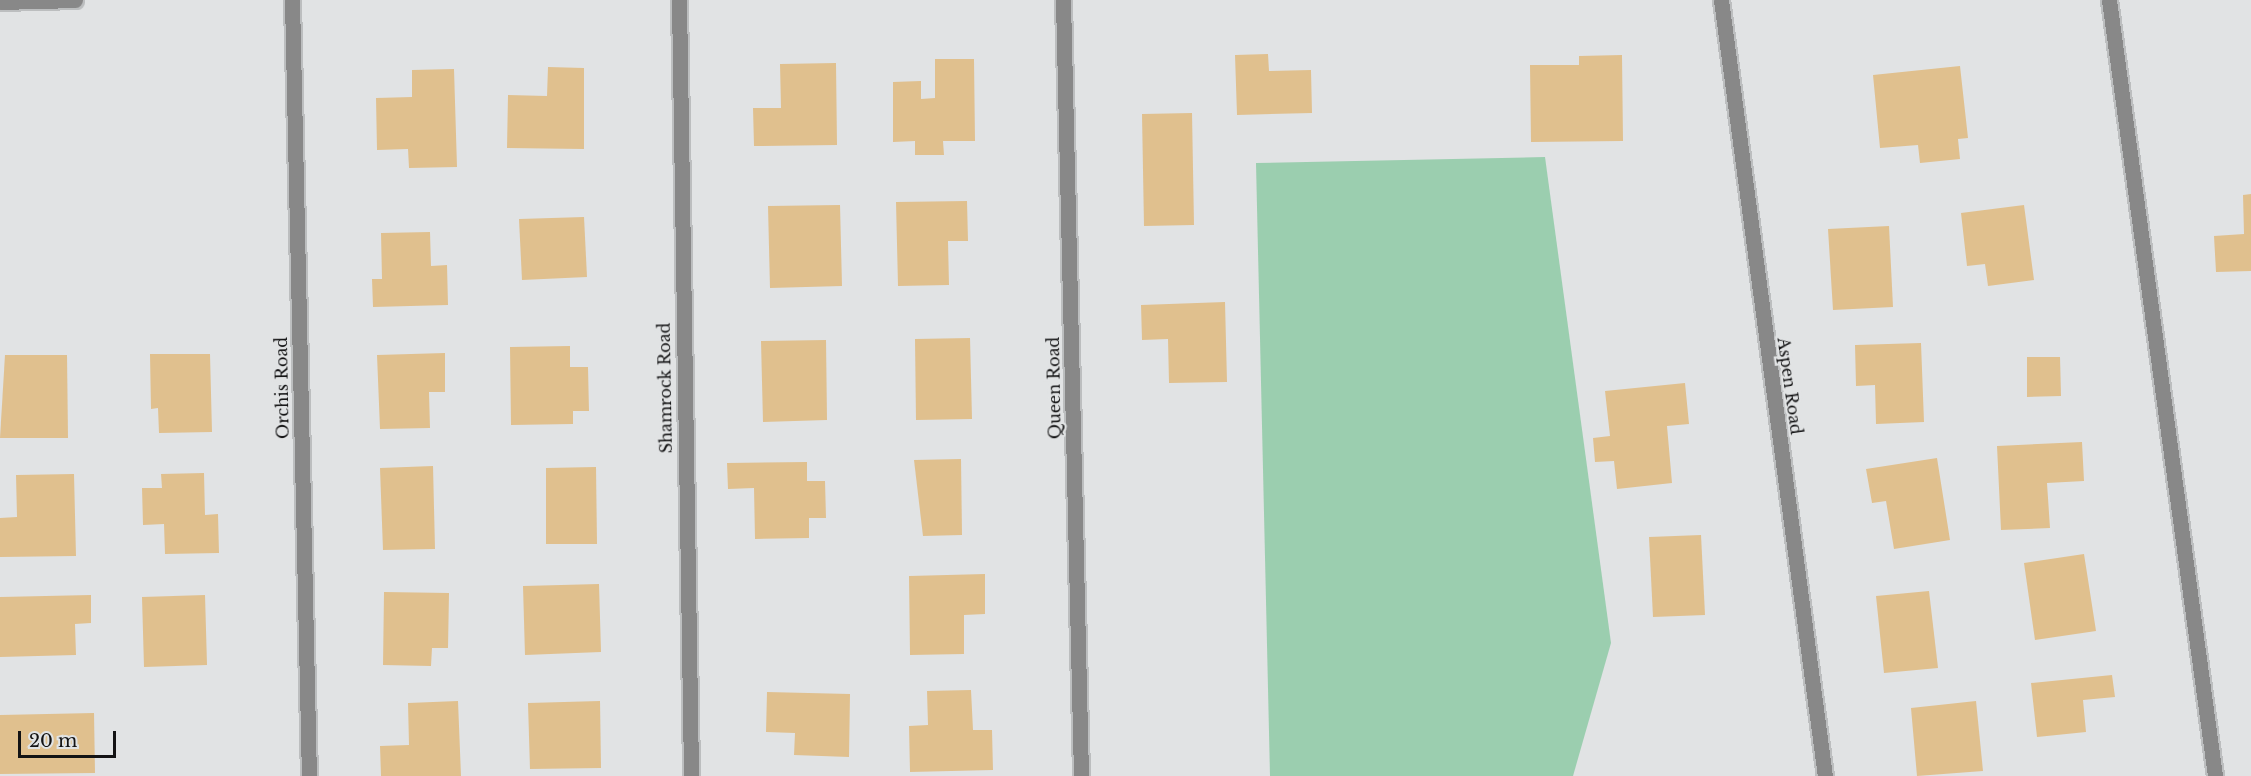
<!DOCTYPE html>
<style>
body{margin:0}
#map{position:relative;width:2251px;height:776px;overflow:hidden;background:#e1e3e4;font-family:"Libre Baskerville",serif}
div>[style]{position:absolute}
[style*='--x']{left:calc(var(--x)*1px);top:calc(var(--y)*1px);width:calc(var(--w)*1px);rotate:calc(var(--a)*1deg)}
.green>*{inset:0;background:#9bceaf}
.building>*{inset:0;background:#e0c08e}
.roads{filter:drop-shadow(2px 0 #bcbebf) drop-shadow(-2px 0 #bcbebf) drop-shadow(0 2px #bcbebf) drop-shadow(0 -2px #bcbebf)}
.minor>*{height:15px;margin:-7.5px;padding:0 7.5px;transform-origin:7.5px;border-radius:7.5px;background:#888}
span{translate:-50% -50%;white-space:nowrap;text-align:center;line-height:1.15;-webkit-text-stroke:4.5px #e1e3e4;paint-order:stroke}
.street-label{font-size:16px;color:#131314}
.scale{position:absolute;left:18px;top:731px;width:98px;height:27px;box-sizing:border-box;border:3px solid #131314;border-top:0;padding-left:8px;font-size:18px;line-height:21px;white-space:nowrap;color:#131314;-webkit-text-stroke:4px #e1e3e4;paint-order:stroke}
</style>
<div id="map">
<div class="green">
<i style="clip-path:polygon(1545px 157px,1611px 643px,1573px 776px,1270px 776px,1256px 163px)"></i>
</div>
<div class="building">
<i style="clip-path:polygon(1268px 54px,1269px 71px,1311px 70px,1312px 113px,1237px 115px,1235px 55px)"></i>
<i style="clip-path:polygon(1622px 55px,1623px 141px,1531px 142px,1530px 65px,1579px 65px,1579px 56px)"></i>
<i style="clip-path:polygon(935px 59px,974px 59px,975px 141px,943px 141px,944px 155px,915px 155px,915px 141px,893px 142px,893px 82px,921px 81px,921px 99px,935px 98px)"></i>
<i style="clip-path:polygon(836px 63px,837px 145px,754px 146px,753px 108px,781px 108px,780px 64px)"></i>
<i style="clip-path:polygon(1960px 66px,1968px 138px,1958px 139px,1960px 159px,1920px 163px,1918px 145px,1880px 148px,1873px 75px)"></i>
<i style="clip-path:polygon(548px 67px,584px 68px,584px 149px,507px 148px,508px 95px,547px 96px)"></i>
<i style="clip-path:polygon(454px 69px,457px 167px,409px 168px,408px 149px,377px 150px,376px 98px,412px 97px,412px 70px)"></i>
<i style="clip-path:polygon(1192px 113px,1194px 225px,1144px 226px,1142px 114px)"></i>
<i style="clip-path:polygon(2251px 194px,2251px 271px,2216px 272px,2214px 236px,2244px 234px,2243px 195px)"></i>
<i style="clip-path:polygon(967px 201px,968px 241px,948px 241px,949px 285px,898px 286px,896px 202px)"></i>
<i style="clip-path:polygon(840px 205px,842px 286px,770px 288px,768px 206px)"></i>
<i style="clip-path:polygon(2024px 205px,2034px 280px,1988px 286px,1985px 264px,1967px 266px,1961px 213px)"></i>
<i style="clip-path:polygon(584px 217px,587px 277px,522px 280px,519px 219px)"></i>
<i style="clip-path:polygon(1889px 226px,1893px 307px,1833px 310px,1828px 229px)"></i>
<i style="clip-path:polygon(430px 232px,431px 266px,447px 265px,448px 305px,373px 307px,372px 279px,382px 279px,381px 233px)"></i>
<i style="clip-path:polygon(1225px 302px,1227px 382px,1169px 383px,1168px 339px,1142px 340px,1141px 305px)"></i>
<i style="clip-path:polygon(970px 338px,972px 419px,916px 420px,915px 339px)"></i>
<i style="clip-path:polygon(826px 340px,827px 420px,763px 422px,761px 341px)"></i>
<i style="clip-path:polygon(1921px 343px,1924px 422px,1876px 424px,1875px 385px,1856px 386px,1855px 345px)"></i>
<i style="clip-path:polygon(570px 346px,570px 367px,588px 367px,589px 411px,573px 411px,573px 424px,511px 425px,510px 347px)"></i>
<i style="clip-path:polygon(445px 353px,445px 392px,429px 392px,430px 428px,380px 429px,377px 355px)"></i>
<i style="clip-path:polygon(150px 354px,210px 354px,212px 432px,159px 433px,158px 408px,151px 409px)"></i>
<i style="clip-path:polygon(5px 355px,67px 355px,68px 438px,0 438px)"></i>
<i style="clip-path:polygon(2027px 357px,2060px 357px,2061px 396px,2027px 397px)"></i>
<i style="clip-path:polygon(1685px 383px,1689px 424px,1667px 426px,1672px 483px,1617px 489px,1614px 461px,1595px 462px,1593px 438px,1610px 436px,1605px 391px)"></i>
<i style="clip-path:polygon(2082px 442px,2084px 481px,2047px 483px,2050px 528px,2001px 530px,1997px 446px)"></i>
<i style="clip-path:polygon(1937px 458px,1950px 540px,1894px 549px,1886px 501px,1872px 503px,1866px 469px)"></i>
<i style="clip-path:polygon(961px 459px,962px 535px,923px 536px,914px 460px)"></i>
<i style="clip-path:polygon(807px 462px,807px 481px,825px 481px,826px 518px,809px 518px,809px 538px,755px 539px,754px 488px,728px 489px,727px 463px)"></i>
<i style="clip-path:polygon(433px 466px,435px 549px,383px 550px,380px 468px)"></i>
<i style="clip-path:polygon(596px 467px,597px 544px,546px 544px,546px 468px)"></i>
<i style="clip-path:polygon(204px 473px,205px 515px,218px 514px,219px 553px,165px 554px,164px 524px,143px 525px,142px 488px,162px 488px,161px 474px)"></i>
<i style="clip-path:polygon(74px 474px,76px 556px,0 557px,0 518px,17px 517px,16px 475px)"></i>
<i style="clip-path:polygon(1701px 535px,1705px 615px,1653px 617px,1649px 537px)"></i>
<i style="clip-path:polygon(2084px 554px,2096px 631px,2035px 640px,2024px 563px)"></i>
<i style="clip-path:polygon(985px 574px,985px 614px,964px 615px,964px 654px,910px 655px,909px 576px)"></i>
<i style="clip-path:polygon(599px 584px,601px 652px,525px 655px,523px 586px)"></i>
<i style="clip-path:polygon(1929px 591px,1938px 668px,1884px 673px,1876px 596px)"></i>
<i style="clip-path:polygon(384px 592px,449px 593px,448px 648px,432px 648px,431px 666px,383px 665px)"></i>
<i style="clip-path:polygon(91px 595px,91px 623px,75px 624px,76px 655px,0 657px,0 597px)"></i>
<i style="clip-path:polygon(205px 595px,207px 665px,144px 667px,142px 597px)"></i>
<i style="clip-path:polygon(2112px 675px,2115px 697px,2083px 700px,2086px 732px,2037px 737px,2031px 683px)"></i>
<i style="clip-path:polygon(971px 690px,973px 730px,992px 730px,993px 770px,910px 772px,909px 726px,928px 725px,927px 691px)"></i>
<i style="clip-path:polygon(767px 692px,850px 694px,849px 757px,794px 755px,795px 733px,766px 732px)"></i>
<i style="clip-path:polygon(458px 701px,461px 776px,381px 776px,380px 746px,409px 745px,408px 703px)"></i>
<i style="clip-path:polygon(600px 701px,601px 768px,530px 769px,528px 703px)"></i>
<i style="clip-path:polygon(1976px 701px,1983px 771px,1917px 776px,1911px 708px)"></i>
<i style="clip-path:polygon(94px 713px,95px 773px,0 774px,0 715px)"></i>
</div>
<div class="roads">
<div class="minor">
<i style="--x:292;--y:0;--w:776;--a:88.75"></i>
<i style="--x:679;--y:0;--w:776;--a:89.11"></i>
<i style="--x:1063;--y:0;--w:776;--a:88.67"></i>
<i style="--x:1721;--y:0;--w:783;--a:82.37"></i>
<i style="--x:2109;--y:0;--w:783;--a:82.22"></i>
<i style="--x:0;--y:2;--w:75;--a:-1.5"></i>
</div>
</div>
<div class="street-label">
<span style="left:1790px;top:386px;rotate:82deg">Aspen Road</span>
<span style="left:282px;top:388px;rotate:-91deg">Orchis Road</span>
<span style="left:665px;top:388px;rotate:-91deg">Shamrock Road</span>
<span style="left:1054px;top:388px;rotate:-91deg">Queen Road</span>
</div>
<div class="scale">20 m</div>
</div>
